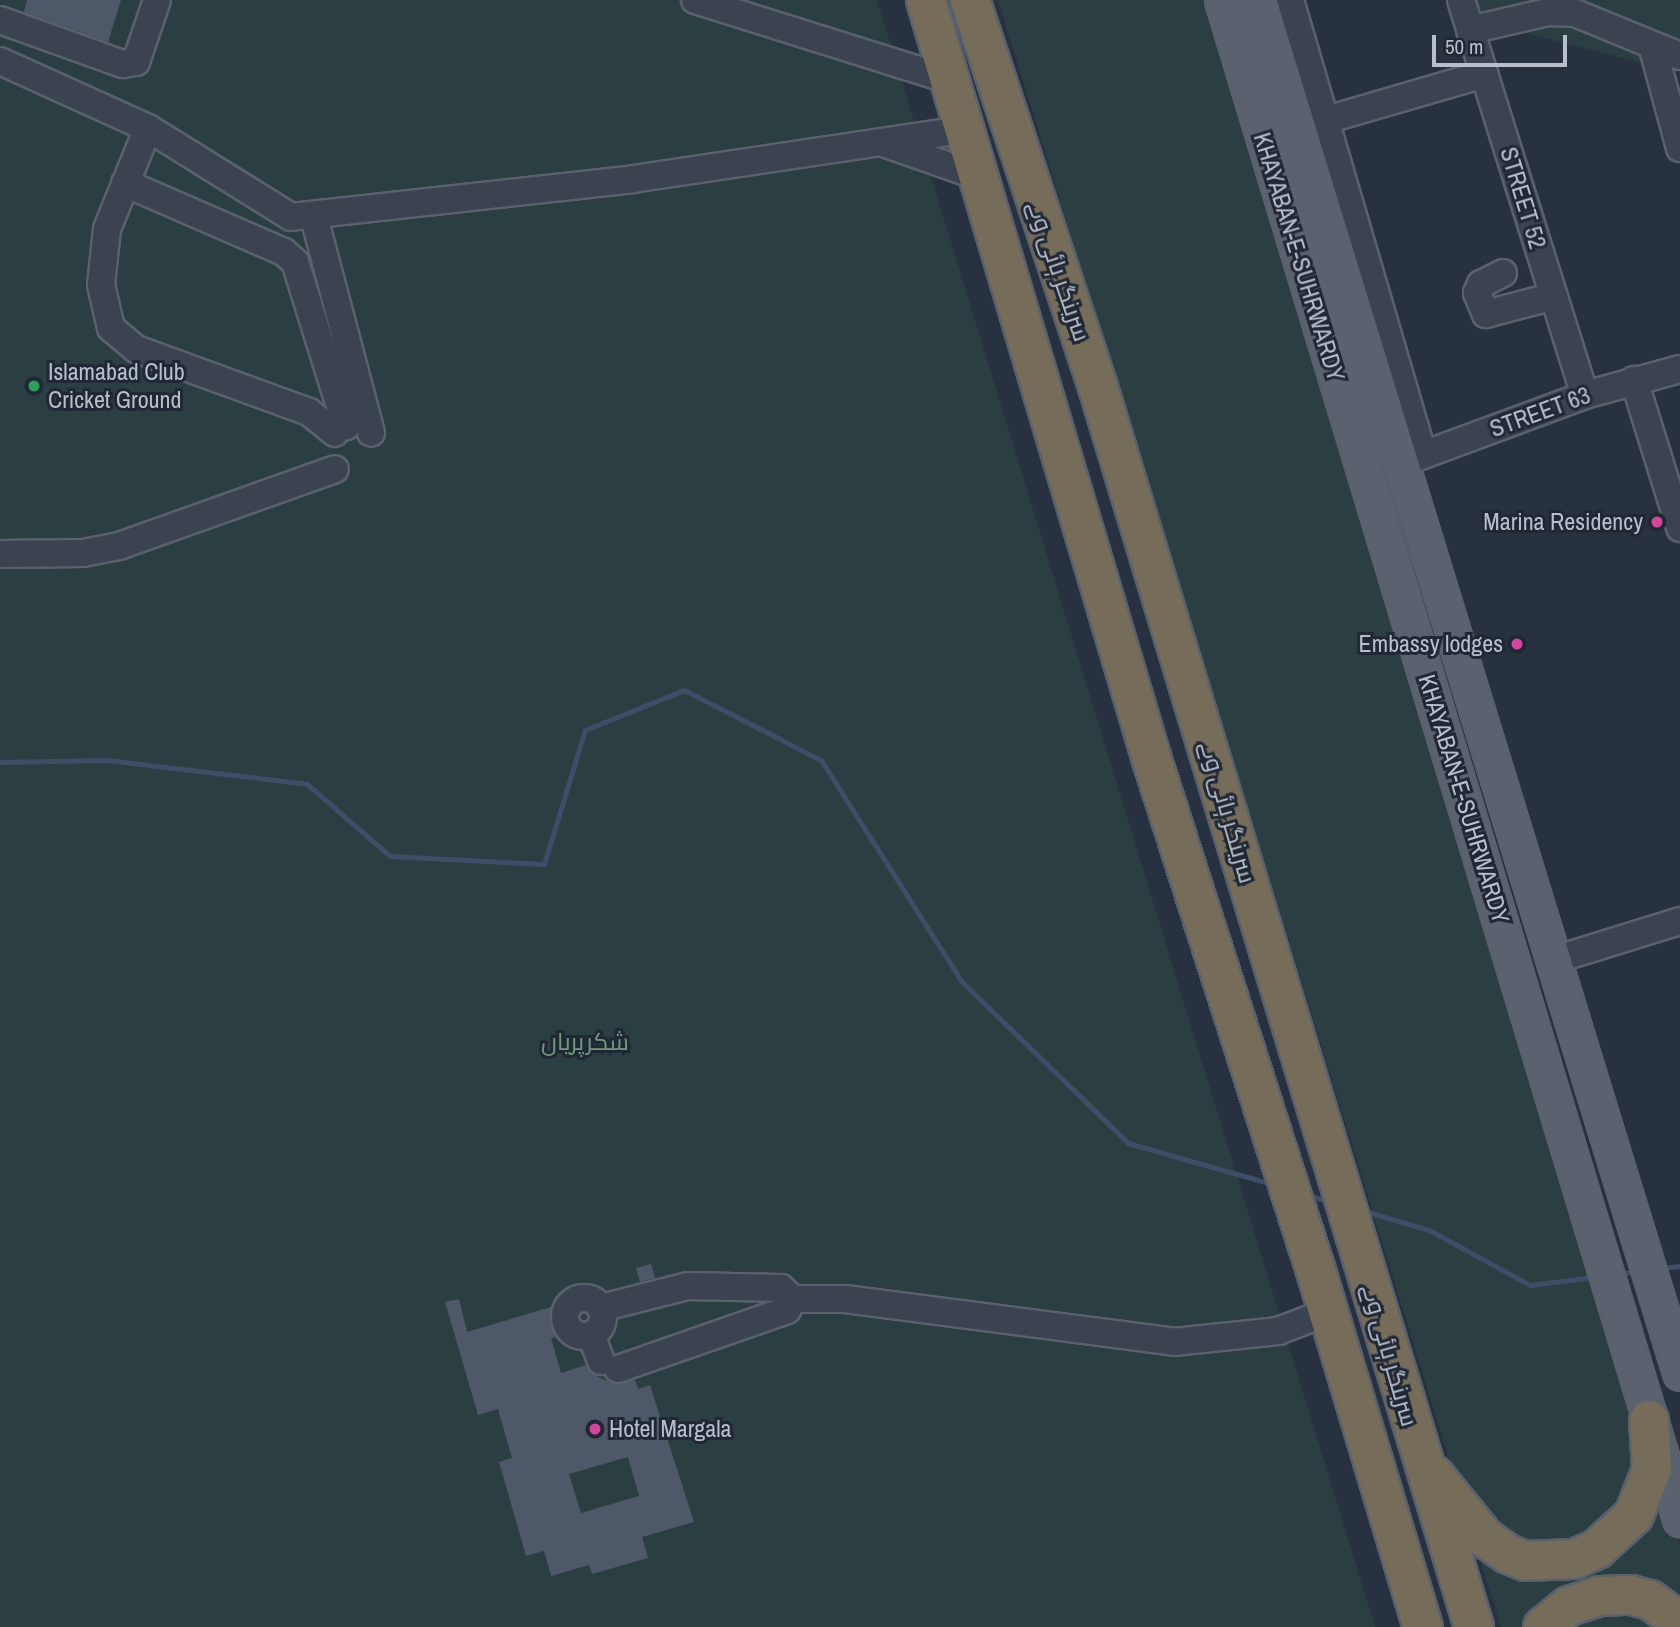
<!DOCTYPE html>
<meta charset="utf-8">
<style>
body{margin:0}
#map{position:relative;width:1680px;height:1627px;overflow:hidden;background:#283140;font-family:"Archivo Narrow",Cairo,sans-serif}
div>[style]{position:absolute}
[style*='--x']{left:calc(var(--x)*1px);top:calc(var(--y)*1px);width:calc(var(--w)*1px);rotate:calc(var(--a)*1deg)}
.green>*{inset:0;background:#2b3f42}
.stream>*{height:5px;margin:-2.5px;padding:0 2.5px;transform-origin:2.5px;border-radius:2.5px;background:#3f4e68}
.building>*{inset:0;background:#4f5869}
.roads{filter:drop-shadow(2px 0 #5a616d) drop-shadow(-2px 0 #5a616d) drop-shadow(0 2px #5a616d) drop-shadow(0 -2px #5a616d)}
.minor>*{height:26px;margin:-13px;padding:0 13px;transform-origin:13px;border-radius:13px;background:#3c4350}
.minor>.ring{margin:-13px;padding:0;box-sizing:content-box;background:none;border:26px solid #3c4350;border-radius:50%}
.major>*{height:33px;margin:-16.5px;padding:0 16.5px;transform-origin:16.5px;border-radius:16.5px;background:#5a6270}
.highway>*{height:38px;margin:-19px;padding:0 19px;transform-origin:19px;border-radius:19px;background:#766c5a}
.dots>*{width:19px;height:19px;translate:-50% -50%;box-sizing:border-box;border:4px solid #212835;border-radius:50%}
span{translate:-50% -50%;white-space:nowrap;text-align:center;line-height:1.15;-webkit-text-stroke:6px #212835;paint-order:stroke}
.street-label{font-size:24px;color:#b9bfca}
.poi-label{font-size:24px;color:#b9bfca}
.left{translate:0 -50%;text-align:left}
.right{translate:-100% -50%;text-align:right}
.park-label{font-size:24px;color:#72997d}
.scale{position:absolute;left:1432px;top:35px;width:135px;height:32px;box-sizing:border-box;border:4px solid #b9bfca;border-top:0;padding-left:9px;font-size:21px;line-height:24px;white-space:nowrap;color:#b9bfca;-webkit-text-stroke:5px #212835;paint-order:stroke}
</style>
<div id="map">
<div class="green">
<i style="clip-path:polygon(0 0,877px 0,1375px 1627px,0 1627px)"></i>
<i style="clip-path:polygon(998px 0,1213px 0,1680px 1544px,1680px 1627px,1501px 1627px)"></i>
<i style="clip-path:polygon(1470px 0,1680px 0,1680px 73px,1476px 20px)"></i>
</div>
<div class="stream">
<i style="--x:0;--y:762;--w:107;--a:-1.1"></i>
<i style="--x:107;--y:760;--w:201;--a:6.8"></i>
<i style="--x:307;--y:784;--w:110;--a:40.9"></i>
<i style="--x:390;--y:856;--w:154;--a:3"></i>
<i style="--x:544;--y:864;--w:140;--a:-73"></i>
<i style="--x:585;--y:730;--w:107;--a:-22"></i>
<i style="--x:684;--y:690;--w:154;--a:27.1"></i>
<i style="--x:821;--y:760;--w:262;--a:57.6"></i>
<i style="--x:961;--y:981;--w:233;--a:44.1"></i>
<i style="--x:1128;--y:1143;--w:153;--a:15.9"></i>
<i style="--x:1308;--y:1195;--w:21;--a:17"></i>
<i style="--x:1361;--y:1210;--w:71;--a:16.4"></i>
<i style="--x:1429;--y:1230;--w:115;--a:28.6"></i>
<i style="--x:1530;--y:1285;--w:64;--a:-7.1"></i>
<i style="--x:1659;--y:1268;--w:21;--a:-5"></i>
<i style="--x:1617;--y:1274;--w:22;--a:-8"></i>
</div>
<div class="building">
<i style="clip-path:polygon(27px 0,121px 0,108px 42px,24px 12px)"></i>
<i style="clip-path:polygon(651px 1264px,655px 1278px,640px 1282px,636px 1268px)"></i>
<i style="clip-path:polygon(evenodd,459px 1299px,467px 1332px,551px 1307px,560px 1336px,551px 1338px,561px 1373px,586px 1365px,592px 1374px,614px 1384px,635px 1380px,638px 1389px,650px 1385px,694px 1522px,642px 1537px,648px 1558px,592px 1574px,589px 1565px,551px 1576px,544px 1551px,526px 1556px,499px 1462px,512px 1458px,498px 1409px,478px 1415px,445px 1302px,459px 1299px,628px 1457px,639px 1496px,581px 1513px,569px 1474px,628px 1457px)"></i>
</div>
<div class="roads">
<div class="minor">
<i style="--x:695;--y:0;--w:267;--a:17.4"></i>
<i style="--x:1290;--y:0;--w:474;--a:73.7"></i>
<i style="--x:1461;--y:0;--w:414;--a:72.6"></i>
<i style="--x:0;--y:20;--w:131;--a:19.7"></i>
<i style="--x:123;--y:64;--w:13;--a:-9"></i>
<i style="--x:136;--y:62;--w:65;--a:-71.3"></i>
<i style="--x:1470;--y:30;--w:80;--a:-13"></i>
<i style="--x:1548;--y:12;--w:27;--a:2"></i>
<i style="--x:1575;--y:13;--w:113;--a:22.3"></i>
<i style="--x:1652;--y:45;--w:107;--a:74.8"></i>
<i style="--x:0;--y:61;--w:162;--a:24.4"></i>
<i style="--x:148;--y:128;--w:168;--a:31.9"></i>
<i style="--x:291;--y:217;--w:344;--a:-6.3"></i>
<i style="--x:633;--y:179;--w:338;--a:-8.5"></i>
<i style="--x:1326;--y:120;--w:165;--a:-16.2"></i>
<i style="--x:148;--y:128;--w:109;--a:112.1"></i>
<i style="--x:107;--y:229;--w:56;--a:96.1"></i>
<i style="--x:101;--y:285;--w:44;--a:76.9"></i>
<i style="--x:111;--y:328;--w:33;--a:40"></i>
<i style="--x:136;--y:349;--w:184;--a:20"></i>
<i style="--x:309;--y:412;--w:33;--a:39"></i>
<i style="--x:886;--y:144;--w:100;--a:19.3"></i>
<i style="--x:125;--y:183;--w:173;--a:23.5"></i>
<i style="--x:284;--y:252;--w:15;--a:42"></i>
<i style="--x:295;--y:262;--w:172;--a:72.7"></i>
<i style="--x:314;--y:217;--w:223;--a:75.2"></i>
<i style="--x:1503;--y:273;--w:25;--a:153"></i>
<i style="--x:1481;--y:284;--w:10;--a:114"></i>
<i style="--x:1477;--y:293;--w:23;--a:67"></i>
<i style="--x:1486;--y:314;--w:70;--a:-14.8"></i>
<i style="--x:1634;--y:380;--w:155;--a:72.7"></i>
<i style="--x:1407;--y:461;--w:190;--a:-20.3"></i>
<i style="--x:1585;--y:395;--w:98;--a:-15.3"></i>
<i style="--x:0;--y:554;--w:83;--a:-0.7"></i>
<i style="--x:83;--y:553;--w:37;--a:-11"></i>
<i style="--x:119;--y:546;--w:229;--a:-19.6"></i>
<i style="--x:1554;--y:960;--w:132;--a:-17.2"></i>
<i class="ring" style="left:565px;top:1298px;width:12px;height:12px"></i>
<i style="--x:601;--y:1308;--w:90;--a:-14.2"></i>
<i style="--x:688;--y:1286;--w:93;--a:1.2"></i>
<i style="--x:781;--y:1288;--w:16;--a:43"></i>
<i style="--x:793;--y:1299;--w:52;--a:0"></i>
<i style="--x:845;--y:1299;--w:332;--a:7.4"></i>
<i style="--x:1174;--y:1342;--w:105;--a:-6"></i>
<i style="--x:1278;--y:1331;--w:53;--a:-20.8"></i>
<i style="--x:591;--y:1335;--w:28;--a:69"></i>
<i style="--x:618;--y:1369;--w:179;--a:-19.2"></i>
<i style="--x:787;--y:1310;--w:13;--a:-61"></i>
</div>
<div class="major">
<i style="--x:1222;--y:0;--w:1587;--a:73.22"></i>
<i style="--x:1259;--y:0;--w:1436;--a:72.95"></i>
</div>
<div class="highway">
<i style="--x:926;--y:0;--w:793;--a:73.44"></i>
<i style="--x:1152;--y:760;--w:537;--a:72.21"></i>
<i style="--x:1316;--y:1271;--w:372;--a:73.3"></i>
<i style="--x:970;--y:0;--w:408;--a:71.7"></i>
<i style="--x:1098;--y:387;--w:1296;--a:73.13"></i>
<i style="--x:1434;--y:1475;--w:81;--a:51"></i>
<i style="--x:1485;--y:1538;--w:28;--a:35"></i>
<i style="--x:1508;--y:1554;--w:18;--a:22"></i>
<i style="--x:1525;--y:1561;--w:49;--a:-2.3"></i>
<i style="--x:1574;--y:1559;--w:25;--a:-23"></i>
<i style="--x:1597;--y:1549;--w:50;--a:-42.6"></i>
<i style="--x:1634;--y:1515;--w:49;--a:-68.6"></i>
<i style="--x:1652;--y:1469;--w:49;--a:-93.5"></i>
<i style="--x:1543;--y:1627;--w:33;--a:-39"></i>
<i style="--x:1569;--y:1606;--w:32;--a:-18"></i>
<i style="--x:1599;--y:1596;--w:32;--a:-2"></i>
<i style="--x:1631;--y:1595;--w:20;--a:15"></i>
<i style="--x:1650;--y:1600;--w:37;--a:36"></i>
</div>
</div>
<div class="dots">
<i style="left:34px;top:386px;background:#2e9e5b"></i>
<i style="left:1657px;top:522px;background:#d1479c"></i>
<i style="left:1517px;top:644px;background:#d1479c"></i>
<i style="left:595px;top:1429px;background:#d1479c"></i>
</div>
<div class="street-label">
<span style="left:1523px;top:198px;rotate:73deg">STREET 52</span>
<span style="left:1299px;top:257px;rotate:73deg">KHAYABAN-E-SUHRWARDY</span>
<span style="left:1059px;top:271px;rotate:71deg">سرینگر ہائی وے</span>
<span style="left:1540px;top:412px;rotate:-20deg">STREET 63</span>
<span style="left:1464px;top:799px;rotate:73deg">KHAYABAN-E-SUHRWARDY</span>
<span style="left:1228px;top:812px;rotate:74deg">سرینگر ہائی وے</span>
<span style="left:1390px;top:1355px;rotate:74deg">سرینگر ہائی وے</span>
</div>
<div class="poi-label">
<span class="left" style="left:48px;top:386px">Islamabad Club<br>Cricket Ground</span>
<span class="right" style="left:1643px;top:522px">Marina Residency</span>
<span class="right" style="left:1503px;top:644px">Embassy lodges</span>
<span class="left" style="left:609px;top:1429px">Hotel Margala</span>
</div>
<div class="park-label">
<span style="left:585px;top:1042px">شکرپریاں</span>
</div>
<div class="scale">50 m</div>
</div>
